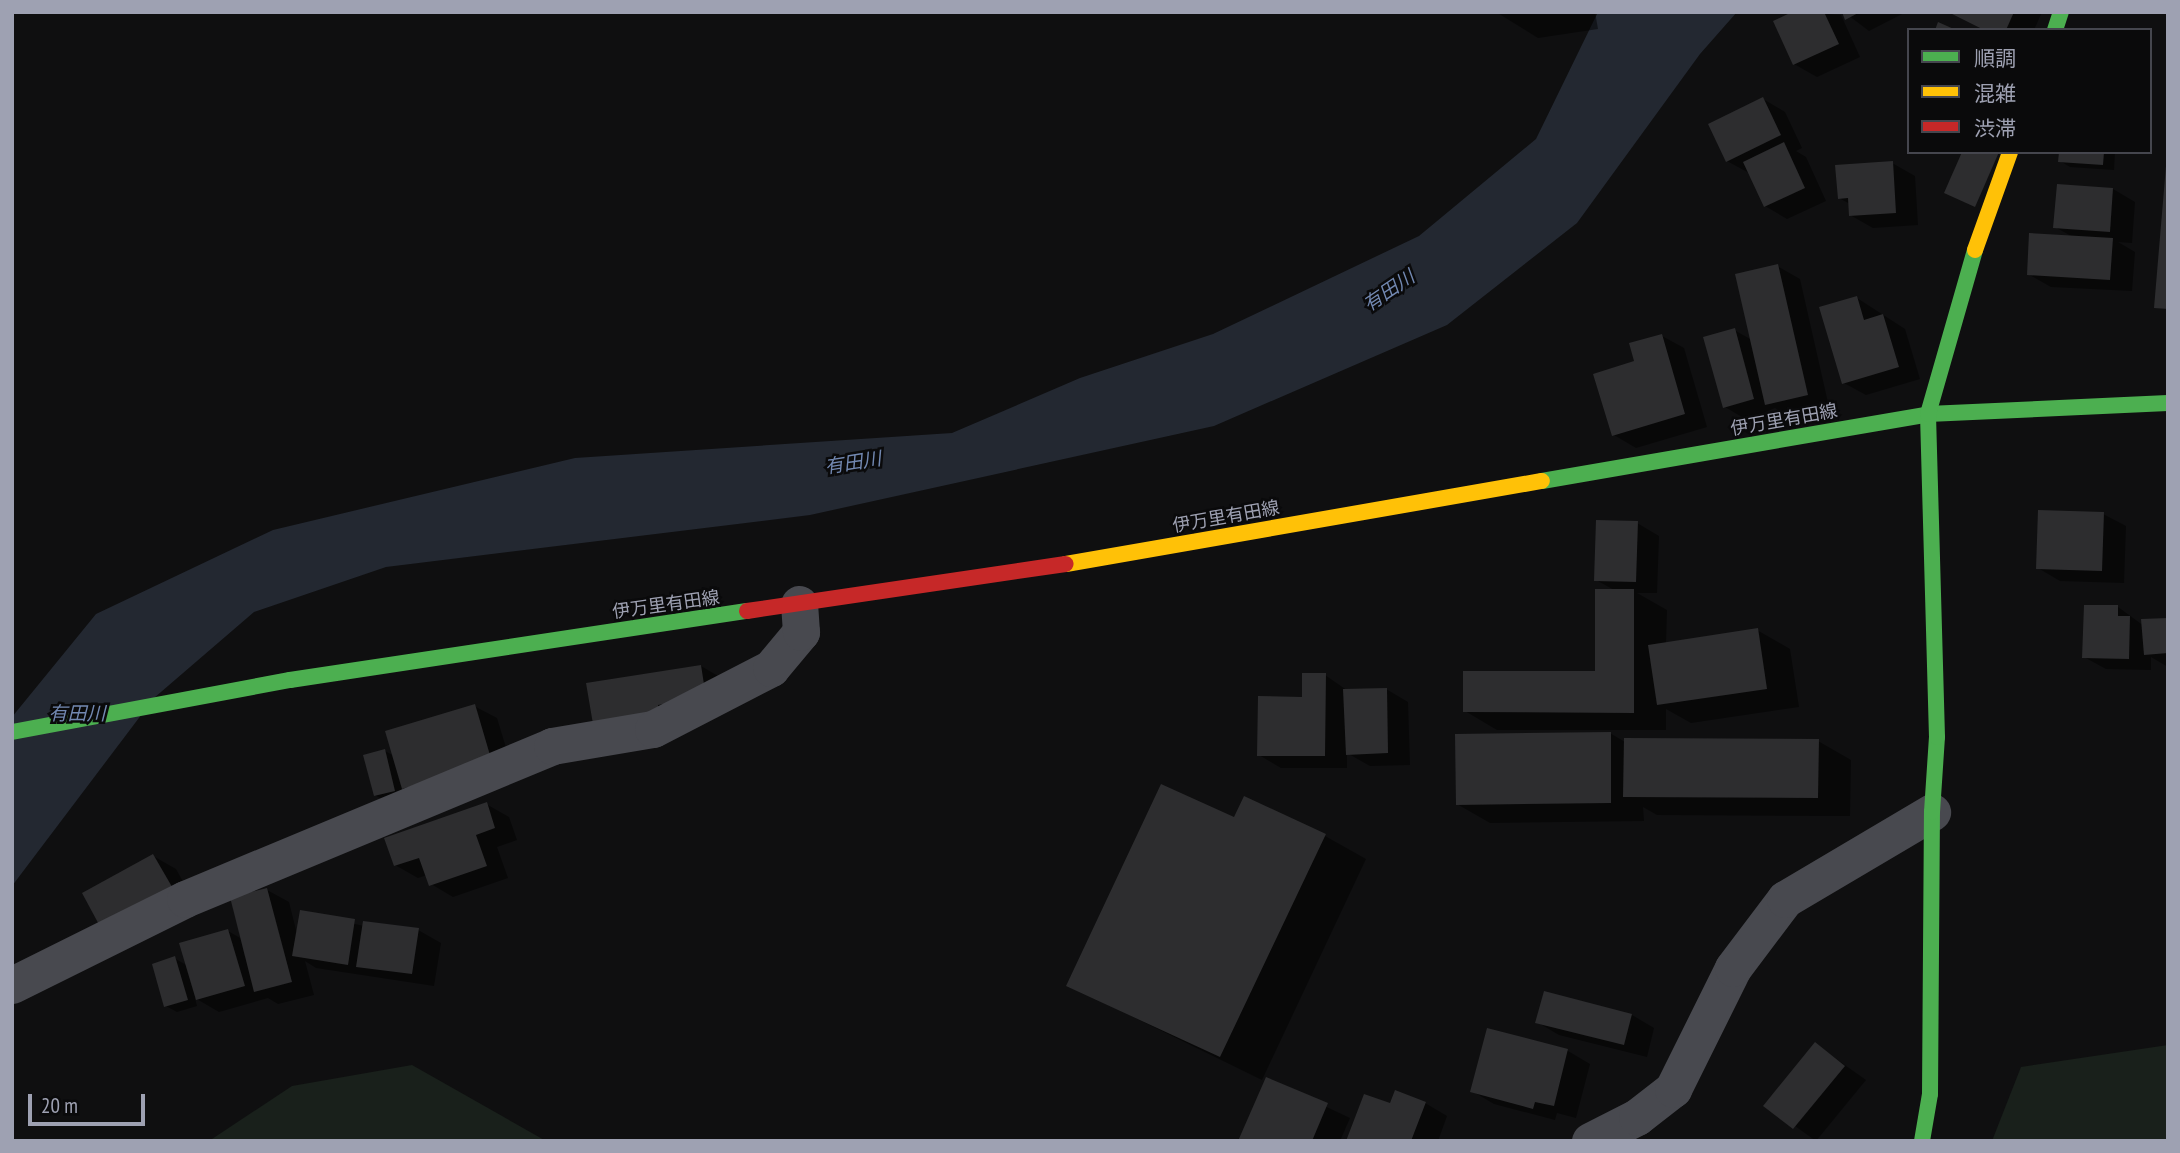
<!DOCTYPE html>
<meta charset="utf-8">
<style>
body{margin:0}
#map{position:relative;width:2180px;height:1153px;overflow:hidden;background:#0f0f10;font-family:"PT Sans Narrow","Noto Sans JP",sans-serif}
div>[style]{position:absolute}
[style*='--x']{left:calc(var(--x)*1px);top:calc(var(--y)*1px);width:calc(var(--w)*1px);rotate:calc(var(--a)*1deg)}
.green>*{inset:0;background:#19201b}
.water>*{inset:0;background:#232831}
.shadow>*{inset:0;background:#0007}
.building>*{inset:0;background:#2d2d2f}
.street>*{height:37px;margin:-18.5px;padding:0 18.5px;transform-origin:18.5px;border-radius:18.5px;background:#48494f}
.fast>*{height:16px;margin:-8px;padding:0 8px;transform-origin:8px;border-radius:8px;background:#4caf50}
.slow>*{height:16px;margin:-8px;padding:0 8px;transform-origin:8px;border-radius:8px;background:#ffc107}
.jam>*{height:16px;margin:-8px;padding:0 8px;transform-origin:8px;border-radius:8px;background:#c62828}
span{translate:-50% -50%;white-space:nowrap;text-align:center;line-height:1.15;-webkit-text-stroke:5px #0a0a0b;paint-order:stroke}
.street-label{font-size:18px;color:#9ea1b2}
.water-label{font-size:19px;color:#7288b1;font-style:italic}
.frame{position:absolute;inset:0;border:14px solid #9ea1b2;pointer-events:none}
.legend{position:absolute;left:1907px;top:28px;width:245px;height:126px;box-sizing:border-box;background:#0a0a0b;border:2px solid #45464e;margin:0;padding:9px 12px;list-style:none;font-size:21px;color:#9ea1b2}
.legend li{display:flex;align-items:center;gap:14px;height:35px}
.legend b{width:35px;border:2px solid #45464e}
.scale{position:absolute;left:28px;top:1094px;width:117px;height:32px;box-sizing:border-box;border:4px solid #9ea1b2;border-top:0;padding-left:9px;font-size:21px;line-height:24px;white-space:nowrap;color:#9ea1b2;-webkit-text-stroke:5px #0a0a0b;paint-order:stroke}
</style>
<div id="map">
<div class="green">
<i style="clip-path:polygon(2168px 1045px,2168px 1141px,1992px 1141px,2021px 1067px)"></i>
<i style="clip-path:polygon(412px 1065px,546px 1141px,209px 1141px,292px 1086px)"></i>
</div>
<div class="water">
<i style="clip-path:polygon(1598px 12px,1737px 12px,1700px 54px,1577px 223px,1447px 325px,1214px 426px,810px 515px,386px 567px,254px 612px,154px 698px,12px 886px,12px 717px,96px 614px,273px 530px,575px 458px,952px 433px,1080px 378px,1213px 334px,1419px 236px,1536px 139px)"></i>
</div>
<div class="shadow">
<i style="clip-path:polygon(1595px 12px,1598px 29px,1538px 38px,1496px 12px)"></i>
<i style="clip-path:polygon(1796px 12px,1841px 15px,1860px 57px,1817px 77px,1794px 64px)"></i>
<i style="clip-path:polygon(1844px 12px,1906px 12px,1869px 31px)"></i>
<i style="clip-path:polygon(1948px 12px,2042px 12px,2034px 30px,1984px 30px)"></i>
<i style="clip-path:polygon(1763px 99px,1785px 112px,1802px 148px,1796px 151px,1806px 157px,1826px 201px,1787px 219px,1765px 206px,1749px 173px,1727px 161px)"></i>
<i style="clip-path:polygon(2060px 152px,2115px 152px,2114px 170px,2070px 167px,2060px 161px)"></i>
<i style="clip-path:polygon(1892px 163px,1915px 176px,1918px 225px,1873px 228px,1850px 215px,1850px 204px,1839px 198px)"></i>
<i style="clip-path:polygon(2113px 189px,2135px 202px,2132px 243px,2118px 242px,2135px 252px,2132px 291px,2051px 287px,2028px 274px,2073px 237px,2055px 227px)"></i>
<i style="clip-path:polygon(1777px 266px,1800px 279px,1829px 407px,1789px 417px,1775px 408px,1747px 420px,1725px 407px,1734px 330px,1752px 340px)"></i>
<i style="clip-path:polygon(1857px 298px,1905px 329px,1920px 379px,1866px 395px,1844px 383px)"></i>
<i style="clip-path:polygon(1662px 336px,1684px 348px,1707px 427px,1636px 448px,1614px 435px,1637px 363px)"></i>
<i style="clip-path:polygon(2103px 514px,2126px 526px,2124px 583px,2060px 581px,2038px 568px)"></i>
<i style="clip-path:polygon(1637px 523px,1659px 536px,1657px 593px,1637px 593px,1667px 610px,1666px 644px,1757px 630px,1790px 649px,1799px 707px,1691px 723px,1666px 709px,1666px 730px,1497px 730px,1465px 711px,1596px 673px,1616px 591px,1596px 580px)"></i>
<i style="clip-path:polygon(2118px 607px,2144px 626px,2168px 619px,2168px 667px,2151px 657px,2151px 670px,2106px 669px,2084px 657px)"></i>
<i style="clip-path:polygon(701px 666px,723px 679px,727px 709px,596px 729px)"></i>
<i style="clip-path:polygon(1325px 675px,1348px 691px,1386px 689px,1408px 702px,1410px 765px,1370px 766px,1347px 753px,1347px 768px,1281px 768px,1259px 755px)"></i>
<i style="clip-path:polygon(474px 706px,497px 718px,514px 774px,386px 802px,375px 795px,385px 751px,394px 756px)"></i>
<i style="clip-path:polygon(1608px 732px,1625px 742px,1818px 741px,1851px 760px,1850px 816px,1657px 815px,1643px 807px,1644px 821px,1490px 823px,1457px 804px)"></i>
<i style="clip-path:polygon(486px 804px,509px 817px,517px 840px,497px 847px,508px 878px,453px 897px,431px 884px,427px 875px,418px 878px,395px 865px)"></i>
<i style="clip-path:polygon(1235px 820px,1325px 836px,1366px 859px,1262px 1080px,1068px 985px)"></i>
<i style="clip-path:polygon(153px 856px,176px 869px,196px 905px,126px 944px)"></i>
<i style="clip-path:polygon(267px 890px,289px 902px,297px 934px,301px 912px,364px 926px,418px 930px,441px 943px,434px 986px,316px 968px,305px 961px,314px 995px,278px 1004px,268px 998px,219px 1012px,195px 998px,197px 1006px,177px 1012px,166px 1006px,174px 958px,188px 966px,228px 931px,242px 939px)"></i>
<i style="clip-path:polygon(1545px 993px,1632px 1015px,1654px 1028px,1647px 1057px,1559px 1035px,1537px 1022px)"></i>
<i style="clip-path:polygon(1488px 1030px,1568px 1051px,1590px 1064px,1576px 1118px,1557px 1113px,1555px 1120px,1494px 1104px,1472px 1091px)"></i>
<i style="clip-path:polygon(1815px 1044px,1866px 1080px,1816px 1141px,1766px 1105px)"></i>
<i style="clip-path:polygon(1267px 1079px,1350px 1118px,1340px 1141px,1240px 1141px)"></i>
<i style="clip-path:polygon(1425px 1103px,1447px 1116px,1438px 1141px,1348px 1141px,1391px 1105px)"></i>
</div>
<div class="building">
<i style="clip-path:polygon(1792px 12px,1824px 12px,1839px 44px,1793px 65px,1773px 21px)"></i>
<i style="clip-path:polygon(1842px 12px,1860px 12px,1845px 20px)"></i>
<i style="clip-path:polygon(1948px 12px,2014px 12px,2006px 30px,1984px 30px)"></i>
<i style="clip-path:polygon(1938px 22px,1956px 30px,1935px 30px)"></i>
<i style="clip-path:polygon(1763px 97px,1781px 135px,1726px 162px,1708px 124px)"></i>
<i style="clip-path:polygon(1784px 142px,1805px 188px,1764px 207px,1743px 162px)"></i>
<i style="clip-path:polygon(1962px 152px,1999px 152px,1975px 207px,1944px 193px)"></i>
<i style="clip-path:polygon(2059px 152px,2104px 152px,2103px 165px,2058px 162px)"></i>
<i style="clip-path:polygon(1893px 161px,1896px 213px,1849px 216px,1848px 198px,1838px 199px,1835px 165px)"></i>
<i style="clip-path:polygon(2166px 166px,2168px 166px,2168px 309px,2154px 308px)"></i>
<i style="clip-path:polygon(2057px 184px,2113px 188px,2110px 232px,2053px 228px)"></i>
<i style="clip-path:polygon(2029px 233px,2113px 238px,2110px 280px,2027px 275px)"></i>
<i style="clip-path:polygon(1778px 264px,1808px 395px,1765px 405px,1735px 274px)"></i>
<i style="clip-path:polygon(1857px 296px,1864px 320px,1883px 314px,1899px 367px,1842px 384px,1819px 307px)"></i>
<i style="clip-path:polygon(1735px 328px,1754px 399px,1723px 408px,1703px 337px)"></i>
<i style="clip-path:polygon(1662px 334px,1685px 414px,1612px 436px,1593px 374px,1634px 361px,1629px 343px)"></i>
<i style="clip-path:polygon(2038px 510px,2104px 512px,2102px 571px,2036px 569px)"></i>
<i style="clip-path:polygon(1596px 520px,1638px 521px,1636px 582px,1594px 581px)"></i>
<i style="clip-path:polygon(1595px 589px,1634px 589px,1634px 713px,1463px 712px,1463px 671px,1595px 671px)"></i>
<i style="clip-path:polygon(2084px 605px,2118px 605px,2118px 616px,2130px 616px,2129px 659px,2082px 658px)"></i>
<i style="clip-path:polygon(2168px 618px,2168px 653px,2144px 655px,2141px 619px)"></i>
<i style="clip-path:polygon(1758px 628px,1767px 689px,1657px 705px,1648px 645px)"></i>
<i style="clip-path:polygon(701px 665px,706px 697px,658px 705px,660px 719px,594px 730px,586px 683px)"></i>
<i style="clip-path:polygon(1302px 673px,1326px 673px,1325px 756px,1257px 756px,1258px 696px,1302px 697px)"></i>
<i style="clip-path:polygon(1387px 688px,1388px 753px,1346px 755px,1343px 689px)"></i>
<i style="clip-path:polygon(475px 704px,492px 762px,402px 789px,385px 731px)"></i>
<i style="clip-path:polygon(1611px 732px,1611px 803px,1456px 805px,1455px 734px)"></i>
<i style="clip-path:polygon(1624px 738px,1819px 739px,1818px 798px,1623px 797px)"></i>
<i style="clip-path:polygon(385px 749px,395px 791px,374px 796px,363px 755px)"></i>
<i style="clip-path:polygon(1161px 784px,1234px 817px,1244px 796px,1326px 834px,1220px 1057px,1066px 986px)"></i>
<i style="clip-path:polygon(487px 802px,495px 828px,476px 835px,487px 866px,429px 886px,419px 858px,394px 866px,384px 838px)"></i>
<i style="clip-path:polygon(153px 854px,175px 892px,103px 932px,82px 893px)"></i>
<i style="clip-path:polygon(267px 888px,292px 982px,254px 992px,230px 897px)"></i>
<i style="clip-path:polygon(300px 910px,355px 919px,348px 965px,292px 956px)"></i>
<i style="clip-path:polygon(363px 921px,419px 928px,412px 974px,356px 967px)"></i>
<i style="clip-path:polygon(228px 929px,245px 986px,196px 1000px,179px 943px)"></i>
<i style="clip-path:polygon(175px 956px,188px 1000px,164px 1007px,152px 964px)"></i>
<i style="clip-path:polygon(1544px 991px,1632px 1014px,1624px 1045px,1535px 1023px)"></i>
<i style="clip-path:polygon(1487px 1028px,1568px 1049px,1554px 1106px,1535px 1102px,1533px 1109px,1470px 1092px)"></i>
<i style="clip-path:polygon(1815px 1042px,1845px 1066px,1793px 1129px,1763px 1106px)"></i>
<i style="clip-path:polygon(1266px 1077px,1328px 1103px,1312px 1141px,1238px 1141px)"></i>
<i style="clip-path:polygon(1395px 1090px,1426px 1102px,1411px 1141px,1346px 1141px,1364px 1094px,1390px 1103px)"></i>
</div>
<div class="street">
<i style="--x:12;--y:985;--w:193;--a:-26.4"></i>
<i style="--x:185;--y:899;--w:398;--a:-22.6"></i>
<i style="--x:552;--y:746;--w:102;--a:-9.6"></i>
<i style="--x:653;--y:729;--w:133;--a:-27.3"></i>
<i style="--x:771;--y:668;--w:47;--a:-50.2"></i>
<i style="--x:801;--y:632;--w:28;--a:-94"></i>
<i style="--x:1590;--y:1141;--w:53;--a:-27.1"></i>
<i style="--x:1637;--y:1117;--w:46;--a:-37.9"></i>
<i style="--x:1673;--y:1089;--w:135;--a:-63.6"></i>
<i style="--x:1733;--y:968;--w:86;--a:-53"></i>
<i style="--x:1785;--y:899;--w:171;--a:-30.6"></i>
</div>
<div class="fast">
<i style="--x:2055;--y:30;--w:19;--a:-72"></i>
<i style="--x:1542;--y:481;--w:392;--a:-9.8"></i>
<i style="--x:1928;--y:414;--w:240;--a:-2.6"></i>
<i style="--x:12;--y:732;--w:283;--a:-10.6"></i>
<i style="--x:290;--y:680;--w:462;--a:-8.6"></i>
<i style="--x:1922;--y:1141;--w:48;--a:-80.3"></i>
<i style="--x:1930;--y:1094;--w:282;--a:-89.6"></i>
<i style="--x:1932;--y:812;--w:75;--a:-86.2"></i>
<i style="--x:1937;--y:737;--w:323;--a:-91.6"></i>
<i style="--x:1928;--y:414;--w:171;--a:-74"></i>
</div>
<div class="slow">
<i style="--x:1975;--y:250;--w:104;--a:-70.3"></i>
<i style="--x:1066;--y:564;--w:483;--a:-9.9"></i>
</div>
<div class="jam">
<i style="--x:747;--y:611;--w:322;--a:-8.4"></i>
</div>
<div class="street-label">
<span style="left:1784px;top:420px;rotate:-10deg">伊万里有田線</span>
<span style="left:1226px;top:517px;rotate:-10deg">伊万里有田線</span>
<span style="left:666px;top:605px;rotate:-8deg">伊万里有田線</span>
</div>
<div class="water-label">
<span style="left:1389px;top:291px;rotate:-34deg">有田川</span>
<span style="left:853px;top:463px;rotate:-9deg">有田川</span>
<span style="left:77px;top:714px">有田川</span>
</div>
<div class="frame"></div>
<ul class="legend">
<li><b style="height:9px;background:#4caf50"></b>順調</li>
<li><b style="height:9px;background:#ffc107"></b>混雑</li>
<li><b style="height:9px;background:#c62828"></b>渋滞</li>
</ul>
<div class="scale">20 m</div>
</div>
